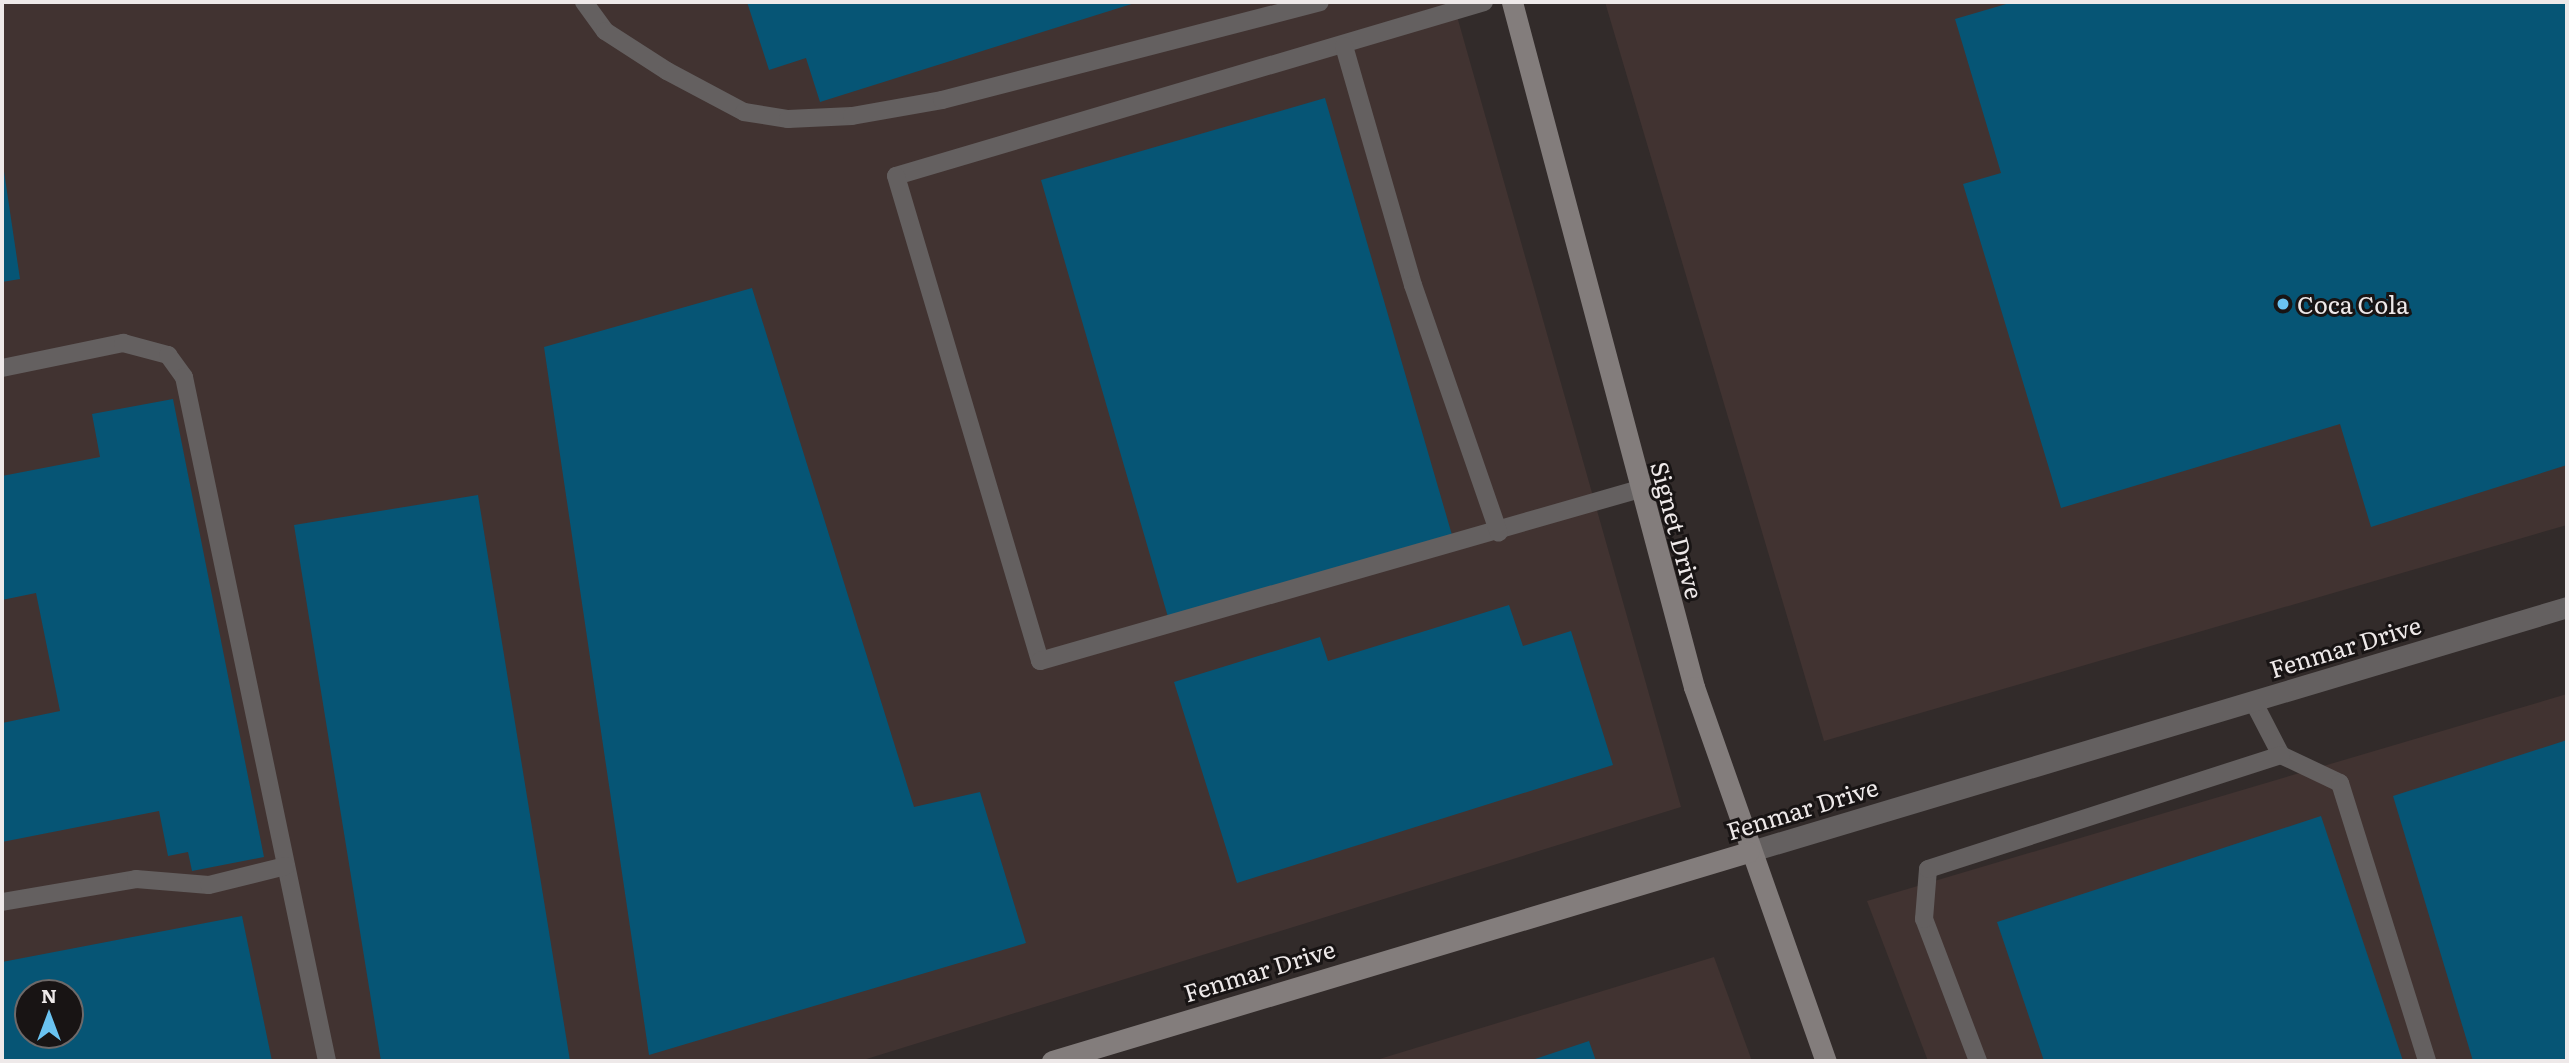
<!DOCTYPE html>
<style>
body{margin:0}
#map{position:relative;width:2569px;height:1063px;overflow:hidden;background:#322b2a;font-family:Literata,serif}
div>[style]{position:absolute}
[style*='--x']{left:calc(var(--x)*1px);top:calc(var(--y)*1px);width:calc(var(--w)*1px);rotate:calc(var(--a)*1deg)}
.built>*{inset:0;background:#413331}
.building>*{inset:0;background:#065575}
.lane>*{height:18px;margin:-9px;padding:0 9px;transform-origin:9px;border-radius:9px;background:#646060}
.street>*{height:21px;margin:-10.5px;padding:0 10.5px;transform-origin:10.5px;border-radius:10.5px;background:#646060}
.secondary>*{height:21px;margin:-10.5px;padding:0 10.5px;transform-origin:10.5px;border-radius:10.5px;background:#837d7c}
.dots>*{width:19px;height:19px;translate:-50% -50%;box-sizing:border-box;border:4px solid #181414;border-radius:50%}
span{translate:-50% -50%;white-space:nowrap;text-align:center;line-height:1.15;-webkit-text-stroke:6px #181414;paint-order:stroke}
.poi-label{font-size:24px;color:#eee9e9}
.left{translate:0 -50%;text-align:left}
.street-label{font-size:24px;color:#eee9e9}
.frame{position:absolute;inset:0;border:4px solid #eee9e9;pointer-events:none}
.north{position:absolute;left:14px;top:979px;width:70px;height:70px;box-sizing:border-box;background:#181414;border:2px solid #6e6969;border-radius:50%;rotate:0deg;font-size:19px;font-weight:700;line-height:28px;text-align:center;color:#eee9e9}
.north::after{content:'';display:block;margin:auto;width:24px;height:32px;background:#6ac3f1;clip-path:polygon(50% 0,100% 100%,50% 72%,0 100%)}
</style>
<div id="map">
<div class="built">
<i style="clip-path:polygon(evenodd,2px 2px,1453px 2px,1681px 807px,860px 1061px,2px 1061px,2px 2px,28px 993px,70px 993px,70px 1035px,28px 1035px,28px 993px)"></i>
<i style="clip-path:polygon(1605px 2px,2567px 2px,2567px 525px,1824px 741px)"></i>
<i style="clip-path:polygon(2567px 694px,2567px 1061px,1928px 1061px,1867px 901px)"></i>
<i style="clip-path:polygon(1714px 957px,1752px 1061px,1373px 1061px)"></i>
</div>
<div class="building">
<i style="clip-path:polygon(747px 2px,1138px 2px,820px 102px,806px 58px,769px 70px)"></i>
<i style="clip-path:polygon(2013px 2px,2567px 2px,2567px 465px,2371px 527px,2340px 424px,2061px 508px,1963px 184px,2001px 173px,1955px 19px)"></i>
<i style="clip-path:polygon(1325px 98px,1452px 535px,1168px 617px,1041px 180px)"></i>
<i style="clip-path:polygon(2px 158px,20px 279px,2px 282px)"></i>
<i style="clip-path:polygon(752px 288px,914px 807px,980px 792px,1026px 943px,649px 1055px,544px 347px)"></i>
<i style="clip-path:polygon(173px 399px,264px 857px,192px 871px,188px 852px,168px 856px,159px 811px,2px 842px,2px 723px,60px 711px,36px 593px,2px 600px,2px 476px,100px 457px,92px 414px)"></i>
<i style="clip-path:polygon(478px 495px,570px 1061px,381px 1061px,294px 525px)"></i>
<i style="clip-path:polygon(1509px 605px,1523px 646px,1571px 631px,1613px 765px,1237px 883px,1174px 682px,1320px 637px,1328px 661px)"></i>
<i style="clip-path:polygon(2567px 740px,2567px 1061px,2473px 1061px,2393px 796px)"></i>
<i style="clip-path:polygon(2321px 816px,2403px 1061px,2044px 1061px,1997px 922px)"></i>
<i style="clip-path:polygon(evenodd,242px 916px,272px 1061px,2px 1061px,2px 962px,242px 916px,28px 993px,70px 993px,70px 1035px,28px 1035px,28px 993px)"></i>
<i style="clip-path:polygon(1589px 1041px,1596px 1061px,1529px 1061px)"></i>
</div>
<div class="lane">
<i style="--x:584;--y:2;--w:36;--a:54"></i>
<i style="--x:605;--y:31;--w:74;--a:32.8"></i>
<i style="--x:667;--y:71;--w:87;--a:28"></i>
<i style="--x:744;--y:112;--w:45;--a:9"></i>
<i style="--x:788;--y:119;--w:64;--a:-2.7"></i>
<i style="--x:852;--y:116;--w:91;--a:-10.1"></i>
<i style="--x:942;--y:100;--w:390;--a:-14.5"></i>
<i style="--x:1484;--y:2;--w:613;--a:163.52"></i>
<i style="--x:896;--y:176;--w:506;--a:73.46"></i>
<i style="--x:1040;--y:661;--w:624;--a:-16"></i>
<i style="--x:1344;--y:46;--w:249;--a:73.9"></i>
<i style="--x:1413;--y:285;--w:262;--a:70.9"></i>
<i style="--x:2;--y:368;--w:124;--a:-11.7"></i>
<i style="--x:123;--y:343;--w:47;--a:14.9"></i>
<i style="--x:168;--y:355;--w:27;--a:54"></i>
<i style="--x:184;--y:377;--w:699;--a:78.19"></i>
<i style="--x:2253;--y:701;--w:61;--a:62.6"></i>
<i style="--x:2281;--y:755;--w:65;--a:25.4"></i>
<i style="--x:2340;--y:783;--w:291;--a:72.6"></i>
<i style="--x:2;--y:902;--w:136;--a:-9.7"></i>
<i style="--x:136;--y:879;--w:73;--a:4.7"></i>
<i style="--x:209;--y:885;--w:79;--a:-13.9"></i>
<i style="--x:1978;--y:1061;--w:152;--a:-110.8"></i>
<i style="--x:1924;--y:919;--w:50;--a:-85.4"></i>
<i style="--x:1928;--y:869;--w:371;--a:-17.9"></i>
</div>
<div class="street">
<i style="--x:1748;--y:852;--w:855;--a:-16.65"></i>
</div>
<div class="secondary">
<i style="--x:1512;--y:2;--w:709;--a:75.12"></i>
<i style="--x:1694;--y:687;--w:397;--a:70.6"></i>
<i style="--x:1052;--y:1061;--w:727;--a:-16.71"></i>
</div>
<div class="dots">
<i style="left:2283px;top:304px;background:#6ac3f1"></i>
</div>
<div class="poi-label">
<span class="left" style="left:2297px;top:304px">Coca Cola</span>
</div>
<div class="street-label">
<span style="left:1678px;top:530px;rotate:75deg">Signet Drive</span>
<span style="left:2345px;top:646px;rotate:-17deg">Fenmar Drive</span>
<span style="left:1802px;top:808px;rotate:-17deg">Fenmar Drive</span>
<span style="left:1259px;top:970px;rotate:-17deg">Fenmar Drive</span>
</div>
<div class="frame"></div>
<div class="north">N</div>
</div>
